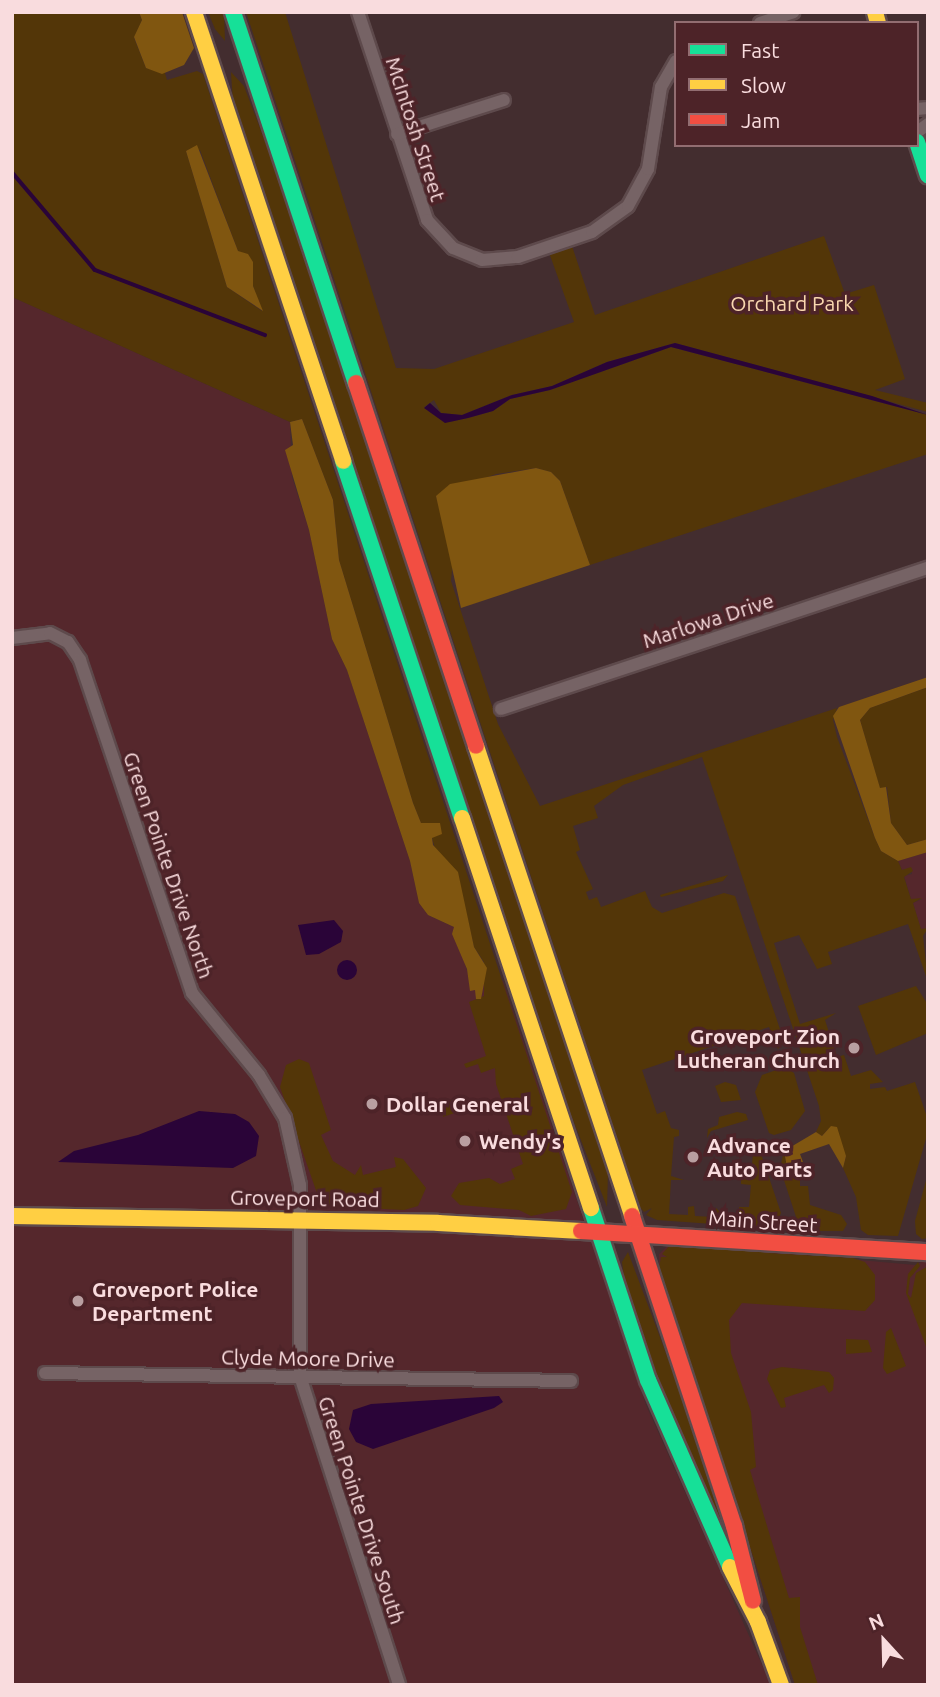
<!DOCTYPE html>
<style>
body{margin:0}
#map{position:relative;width:940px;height:1697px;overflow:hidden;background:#432d2f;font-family:Ubuntu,sans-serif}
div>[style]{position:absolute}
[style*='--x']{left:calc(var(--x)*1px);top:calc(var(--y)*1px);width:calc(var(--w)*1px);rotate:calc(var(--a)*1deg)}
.built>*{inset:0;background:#55272c}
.green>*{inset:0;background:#533608}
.forest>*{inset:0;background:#805610}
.water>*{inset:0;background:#2a0438}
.round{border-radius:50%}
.stream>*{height:3.5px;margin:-1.75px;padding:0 1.75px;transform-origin:1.75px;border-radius:1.75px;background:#2a0438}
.roads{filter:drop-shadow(2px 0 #5e4a4c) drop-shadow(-2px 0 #5e4a4c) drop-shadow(0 2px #5e4a4c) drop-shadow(0 -2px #5e4a4c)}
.street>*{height:12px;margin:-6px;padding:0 6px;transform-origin:6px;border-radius:6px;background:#766365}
.fast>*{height:16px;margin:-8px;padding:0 8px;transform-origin:8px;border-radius:8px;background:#16e098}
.slow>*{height:16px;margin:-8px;padding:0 8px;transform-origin:8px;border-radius:8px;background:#ffcf43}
.jam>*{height:16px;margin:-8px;padding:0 8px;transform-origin:8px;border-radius:8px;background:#f24e42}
.dots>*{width:19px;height:19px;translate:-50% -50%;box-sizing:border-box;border:4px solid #4d2328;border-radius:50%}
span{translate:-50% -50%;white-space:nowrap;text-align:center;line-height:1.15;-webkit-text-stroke:7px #4d2328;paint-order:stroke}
.street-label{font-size:21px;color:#f9dcde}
.park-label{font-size:21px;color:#f9d8af}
.poi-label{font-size:21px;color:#f9dcde;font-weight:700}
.right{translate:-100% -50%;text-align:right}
.left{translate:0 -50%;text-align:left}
.frame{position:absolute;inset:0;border:14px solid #f9dcde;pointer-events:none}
.legend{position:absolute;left:674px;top:21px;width:245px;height:126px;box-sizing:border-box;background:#4d2328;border:2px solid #926d71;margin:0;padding:9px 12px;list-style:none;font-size:21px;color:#f9dcde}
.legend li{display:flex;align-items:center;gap:14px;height:35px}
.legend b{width:35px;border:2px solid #926d71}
.north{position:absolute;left:849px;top:1606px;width:70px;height:70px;-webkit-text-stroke:5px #4d2328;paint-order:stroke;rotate:338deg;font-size:19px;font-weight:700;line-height:28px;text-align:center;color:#f9dcde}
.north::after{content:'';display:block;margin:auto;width:24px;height:32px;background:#f9dcde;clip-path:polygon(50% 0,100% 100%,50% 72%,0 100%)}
</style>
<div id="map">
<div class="built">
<i style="clip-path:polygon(12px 297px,290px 422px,292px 477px,309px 530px,332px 639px,347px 670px,410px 861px,419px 903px,428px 915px,454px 927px,470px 980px,503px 981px,646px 1405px,771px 1685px,12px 1685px)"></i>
<i style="clip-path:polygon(928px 852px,928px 928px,921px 930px,913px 903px,922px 899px,911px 899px,904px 876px,912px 874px,911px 868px,902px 870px,898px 861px)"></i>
<i style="clip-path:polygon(670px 1243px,915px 1265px,928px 1259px,928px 1685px,795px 1685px,659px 1268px,659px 1254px)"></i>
</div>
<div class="green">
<i style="clip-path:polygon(evenodd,12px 12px,139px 12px,142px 20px,134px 38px,146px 68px,165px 73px,167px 80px,197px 71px,203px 74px,572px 1192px,566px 1209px,531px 1216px,519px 1210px,460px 1205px,451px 1196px,459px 1183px,489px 1178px,500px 1184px,515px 1179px,511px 1169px,523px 1164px,496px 1084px,495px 1068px,481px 1073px,478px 1064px,466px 1068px,464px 1064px,486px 1056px,469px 1002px,484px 996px,484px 962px,474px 947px,457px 873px,436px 852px,428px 823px,421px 823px,413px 803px,339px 560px,333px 500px,302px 419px,290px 422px,12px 297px,12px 12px,200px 150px,238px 251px,253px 262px,253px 286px,262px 311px,227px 287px,186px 151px,200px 150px)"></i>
<i style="clip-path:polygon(208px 12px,224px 12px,225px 41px,215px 29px)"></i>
<i style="clip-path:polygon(246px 12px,285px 12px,396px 368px,434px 369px,574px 322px,547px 247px,570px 240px,595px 315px,824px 236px,845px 294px,874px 285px,905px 379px,875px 390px,928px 403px,928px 412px,675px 343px,607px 362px,552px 386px,512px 395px,462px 415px,441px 413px,434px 400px,424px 407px,449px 422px,468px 418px,493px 411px,510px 399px,550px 390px,671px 347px,928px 415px,928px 454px,590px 565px,560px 481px,551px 472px,536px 468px,496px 474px,436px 496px,453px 558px,451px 581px,498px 724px,540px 806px,837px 708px,833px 720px,837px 737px,875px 838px,881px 851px,898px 861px,902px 870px,911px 867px,913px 871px,904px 877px,911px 899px,922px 898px,913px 903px,921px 929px,928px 928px,923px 936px,928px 982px,908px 924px,828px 952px,832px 964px,817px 969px,799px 935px,774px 943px,800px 1024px,836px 1013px,825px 1020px,837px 1057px,844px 1055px,851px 1076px,871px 1070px,883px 1082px,870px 1084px,870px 1089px,885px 1087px,887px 1091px,915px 1082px,927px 1117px,927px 1135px,898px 1236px,868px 1235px,861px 1230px,856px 1197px,843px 1168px,846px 1156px,828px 1129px,822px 1136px,816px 1132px,821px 1121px,819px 1106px,702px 757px,623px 785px,594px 806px,598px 818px,573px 826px,580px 850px,576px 852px,593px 889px,586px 892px,589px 900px,597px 897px,601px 907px,645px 891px,652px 907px,662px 913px,724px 893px,735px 896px,784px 1041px,778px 1049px,769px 1027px,642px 1070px,657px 1114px,665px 1111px,671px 1128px,679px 1130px,679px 1136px,674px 1137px,671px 1176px,684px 1180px,671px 1180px,669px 1214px,688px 1215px,688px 1207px,694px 1206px,695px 1216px,713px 1217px,716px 1208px,730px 1221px,727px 1225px,657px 1220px,646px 1215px,652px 1208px,644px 1212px,640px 1207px)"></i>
<i style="clip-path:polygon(231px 72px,244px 86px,288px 202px,608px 1172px,607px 1207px,545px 1048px,233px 103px)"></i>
<i style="clip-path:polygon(928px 687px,928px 839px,907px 845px,891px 823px,887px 787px,880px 789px,860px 720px,870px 708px)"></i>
<i style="clip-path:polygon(728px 875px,723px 881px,661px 897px,660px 895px)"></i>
<i style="clip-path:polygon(916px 986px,928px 1005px,928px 1033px,876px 1055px,858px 1006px)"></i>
<i style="clip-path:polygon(299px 1059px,309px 1063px,331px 1130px,321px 1135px,333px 1161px,355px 1175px,361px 1165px,363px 1175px,396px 1167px,394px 1157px,403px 1159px,426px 1188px,418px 1206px,404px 1210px,344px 1207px,326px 1206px,325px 1196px,323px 1203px,319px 1199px,280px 1087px,286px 1065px)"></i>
<i style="clip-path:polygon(785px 1067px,794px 1073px,805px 1111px,791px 1130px,774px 1135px,769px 1133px,755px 1092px,762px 1075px)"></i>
<i style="clip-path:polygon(725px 1082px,736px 1085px,741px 1100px,721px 1102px,715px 1086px)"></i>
<i style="clip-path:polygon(461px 1096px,466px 1109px,443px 1117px,443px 1103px)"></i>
<i style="clip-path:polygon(737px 1112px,746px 1114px,748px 1120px,711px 1131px,707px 1138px,708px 1129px,718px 1125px,719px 1117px)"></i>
<i style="clip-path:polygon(756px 1139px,781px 1213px,774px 1228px,749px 1225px,739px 1213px,739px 1207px,749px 1207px,751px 1185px,741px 1184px,741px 1179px,751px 1179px,753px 1152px,744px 1148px)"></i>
<i style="clip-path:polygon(784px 1151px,789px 1178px,800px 1175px,800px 1186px,808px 1186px,810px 1205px,841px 1215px,847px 1224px,843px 1231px,810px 1231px,799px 1226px,780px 1168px)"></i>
<i style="clip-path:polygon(928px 1173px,928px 1238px,922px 1239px,916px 1234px,915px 1221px)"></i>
<i style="clip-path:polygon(671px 1244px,726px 1244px,768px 1253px,853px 1258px,865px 1262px,875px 1275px,875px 1300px,865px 1311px,742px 1303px,729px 1320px,731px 1353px,751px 1412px,756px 1467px,750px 1470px,789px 1598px,800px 1597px,800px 1627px,818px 1685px,795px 1685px,659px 1268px,661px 1257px,667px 1257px,662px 1254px)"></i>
<i style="clip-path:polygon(628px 1252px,688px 1412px,743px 1577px,684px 1449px,626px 1291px,622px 1262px)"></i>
<i style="clip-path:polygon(918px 1262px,920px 1266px,910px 1278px,908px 1294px,911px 1298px,916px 1273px,928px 1266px,928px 1352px,906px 1293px,908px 1274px)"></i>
<i style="clip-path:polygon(891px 1328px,906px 1366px,887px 1374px,883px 1368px,886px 1332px)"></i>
<i style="clip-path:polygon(846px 1339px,868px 1340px,872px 1352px,846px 1354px)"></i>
<i style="clip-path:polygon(782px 1367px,829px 1372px,834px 1378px,833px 1390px,829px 1393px,824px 1385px,784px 1398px,786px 1407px,781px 1408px,767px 1379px,770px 1370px)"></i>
</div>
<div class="forest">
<i style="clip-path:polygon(139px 12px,182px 12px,194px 48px,184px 65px,162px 74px,146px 68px,134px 37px,142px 20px)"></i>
<i style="clip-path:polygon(197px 145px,238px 251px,248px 254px,253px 262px,253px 286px,263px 311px,227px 287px,186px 151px)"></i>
<i style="clip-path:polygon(302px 419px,333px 500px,339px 560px,413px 803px,421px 823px,440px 823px,442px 834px,432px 838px,433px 845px,458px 872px,474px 947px,487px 968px,481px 999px,476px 999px,475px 990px,470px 991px,467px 969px,452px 934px,454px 927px,428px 915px,419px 903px,410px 861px,347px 670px,332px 639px,309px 530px,285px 450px,293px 445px,290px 422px)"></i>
<i style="clip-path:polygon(536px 468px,551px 472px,560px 481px,590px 565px,461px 608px,436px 496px,450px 484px)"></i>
<i style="clip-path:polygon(928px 677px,928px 687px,870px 708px,860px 720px,880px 788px,886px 787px,891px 823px,907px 845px,928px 839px,928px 852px,898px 861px,881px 851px,875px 838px,833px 716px,839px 707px)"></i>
<i style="clip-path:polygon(831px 1126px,837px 1127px,846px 1156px,843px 1168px,829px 1144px,800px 1154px,803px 1162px,792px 1161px,789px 1178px,784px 1151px,816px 1132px,822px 1136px)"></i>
</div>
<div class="water">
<i style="clip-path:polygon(675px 343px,872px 396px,928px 415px,671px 347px,550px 390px,510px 399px,493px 411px,468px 418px,445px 423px,424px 408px,430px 403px,441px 413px,462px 415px,512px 395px,552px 386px,607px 362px)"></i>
<i style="clip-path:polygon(334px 920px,343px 931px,341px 942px,319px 954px,306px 955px,298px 925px)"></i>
<i class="round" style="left:337px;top:960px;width:20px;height:20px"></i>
<i style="clip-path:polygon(199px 1111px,235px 1114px,249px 1122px,259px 1136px,256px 1156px,233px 1168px,58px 1162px,74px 1151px,138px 1135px)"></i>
<i style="clip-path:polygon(499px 1396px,503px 1402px,494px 1408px,373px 1449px,356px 1442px,349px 1429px,353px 1410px,371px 1404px)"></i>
</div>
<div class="stream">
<i style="--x:12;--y:172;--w:128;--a:49.7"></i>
<i style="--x:95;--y:270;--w:182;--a:20.9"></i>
</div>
<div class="roads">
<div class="street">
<i style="--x:358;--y:12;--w:219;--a:71.6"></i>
<i style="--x:427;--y:220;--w:38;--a:47"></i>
<i style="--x:453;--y:248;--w:31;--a:22"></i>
<i style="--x:482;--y:260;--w:36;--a:-5"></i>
<i style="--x:518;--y:257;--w:78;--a:-18.7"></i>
<i style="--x:592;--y:232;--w:44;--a:-35.8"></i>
<i style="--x:628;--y:206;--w:42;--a:-61.6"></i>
<i style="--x:648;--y:169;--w:83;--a:-81"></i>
<i style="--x:661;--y:87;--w:30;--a:-60"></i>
<i style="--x:760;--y:23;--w:35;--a:-18"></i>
<i style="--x:917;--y:109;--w:11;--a:-5"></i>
<i style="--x:917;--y:132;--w:14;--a:-36"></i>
<i style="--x:397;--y:134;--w:112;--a:-17.6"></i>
<i style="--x:12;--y:638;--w:38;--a:-7"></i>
<i style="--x:50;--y:633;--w:20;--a:27"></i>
<i style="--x:68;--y:642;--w:22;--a:56"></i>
<i style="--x:80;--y:660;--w:351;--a:71.4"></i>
<i style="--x:192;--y:993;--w:106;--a:50.7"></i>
<i style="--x:259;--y:1075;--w:50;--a:58.8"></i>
<i style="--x:285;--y:1118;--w:69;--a:77.4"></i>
<i style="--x:300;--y:1185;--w:191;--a:90"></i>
<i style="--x:300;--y:1376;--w:324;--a:72.2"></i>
<i style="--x:501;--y:709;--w:450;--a:-18.3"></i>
<i style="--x:45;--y:1373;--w:526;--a:0.87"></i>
</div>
<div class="fast">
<i style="--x:233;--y:12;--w:391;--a:71.7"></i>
<i style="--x:917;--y:142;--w:35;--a:72"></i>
<i style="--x:343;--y:461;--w:376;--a:71.6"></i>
<i style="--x:591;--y:1208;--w:181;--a:71.7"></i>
<i style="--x:648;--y:1380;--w:204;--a:66.3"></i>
</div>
<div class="slow">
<i style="--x:194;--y:12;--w:473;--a:71.6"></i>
<i style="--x:875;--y:12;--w:11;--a:75"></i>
<i style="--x:476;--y:746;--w:495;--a:71.6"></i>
<i style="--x:462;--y:818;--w:411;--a:71.7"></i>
<i style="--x:12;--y:1216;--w:426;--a:0.9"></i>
<i style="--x:438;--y:1223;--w:143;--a:3.2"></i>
<i style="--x:730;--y:1567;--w:62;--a:63"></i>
<i style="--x:758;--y:1622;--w:67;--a:69.9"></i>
</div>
<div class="jam">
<i style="--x:356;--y:383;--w:382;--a:71.7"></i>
<i style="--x:632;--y:1216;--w:326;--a:71.8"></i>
<i style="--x:734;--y:1526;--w:77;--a:75.8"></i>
<i style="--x:581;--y:1231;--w:348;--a:3.5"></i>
</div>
</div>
<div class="dots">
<i style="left:854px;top:1048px;background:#b99fa1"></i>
<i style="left:372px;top:1104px;background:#b99fa1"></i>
<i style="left:465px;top:1141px;background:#b99fa1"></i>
<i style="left:693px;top:1157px;background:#b99fa1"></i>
<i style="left:78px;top:1301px;background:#b99fa1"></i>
</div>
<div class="street-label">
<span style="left:416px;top:129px;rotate:72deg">McIntosh Street</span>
<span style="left:708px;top:620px;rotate:-18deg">Marlowa Drive</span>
<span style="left:169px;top:865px;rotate:71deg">Green Pointe Drive North</span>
<span style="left:305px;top:1198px;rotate:1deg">Groveport Road</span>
<span style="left:763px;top:1221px;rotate:4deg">Main Street</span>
<span style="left:308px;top:1358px;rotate:1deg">Clyde Moore Drive</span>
<span style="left:362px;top:1510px;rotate:72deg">Green Pointe Drive South</span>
</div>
<div class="park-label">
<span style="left:792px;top:303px">Orchard Park</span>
</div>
<div class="poi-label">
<span class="right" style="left:840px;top:1048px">Groveport Zion<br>Lutheran Church</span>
<span class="left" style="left:386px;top:1104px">Dollar General</span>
<span class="left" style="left:479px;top:1141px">Wendy's</span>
<span class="left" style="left:707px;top:1157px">Advance<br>Auto Parts</span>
<span class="left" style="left:92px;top:1301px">Groveport Police<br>Department</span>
</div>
<div class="frame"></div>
<ul class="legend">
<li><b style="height:9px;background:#16e098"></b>Fast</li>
<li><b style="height:9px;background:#ffcf43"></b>Slow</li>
<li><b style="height:9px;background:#f24e42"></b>Jam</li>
</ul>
<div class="north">N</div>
</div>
